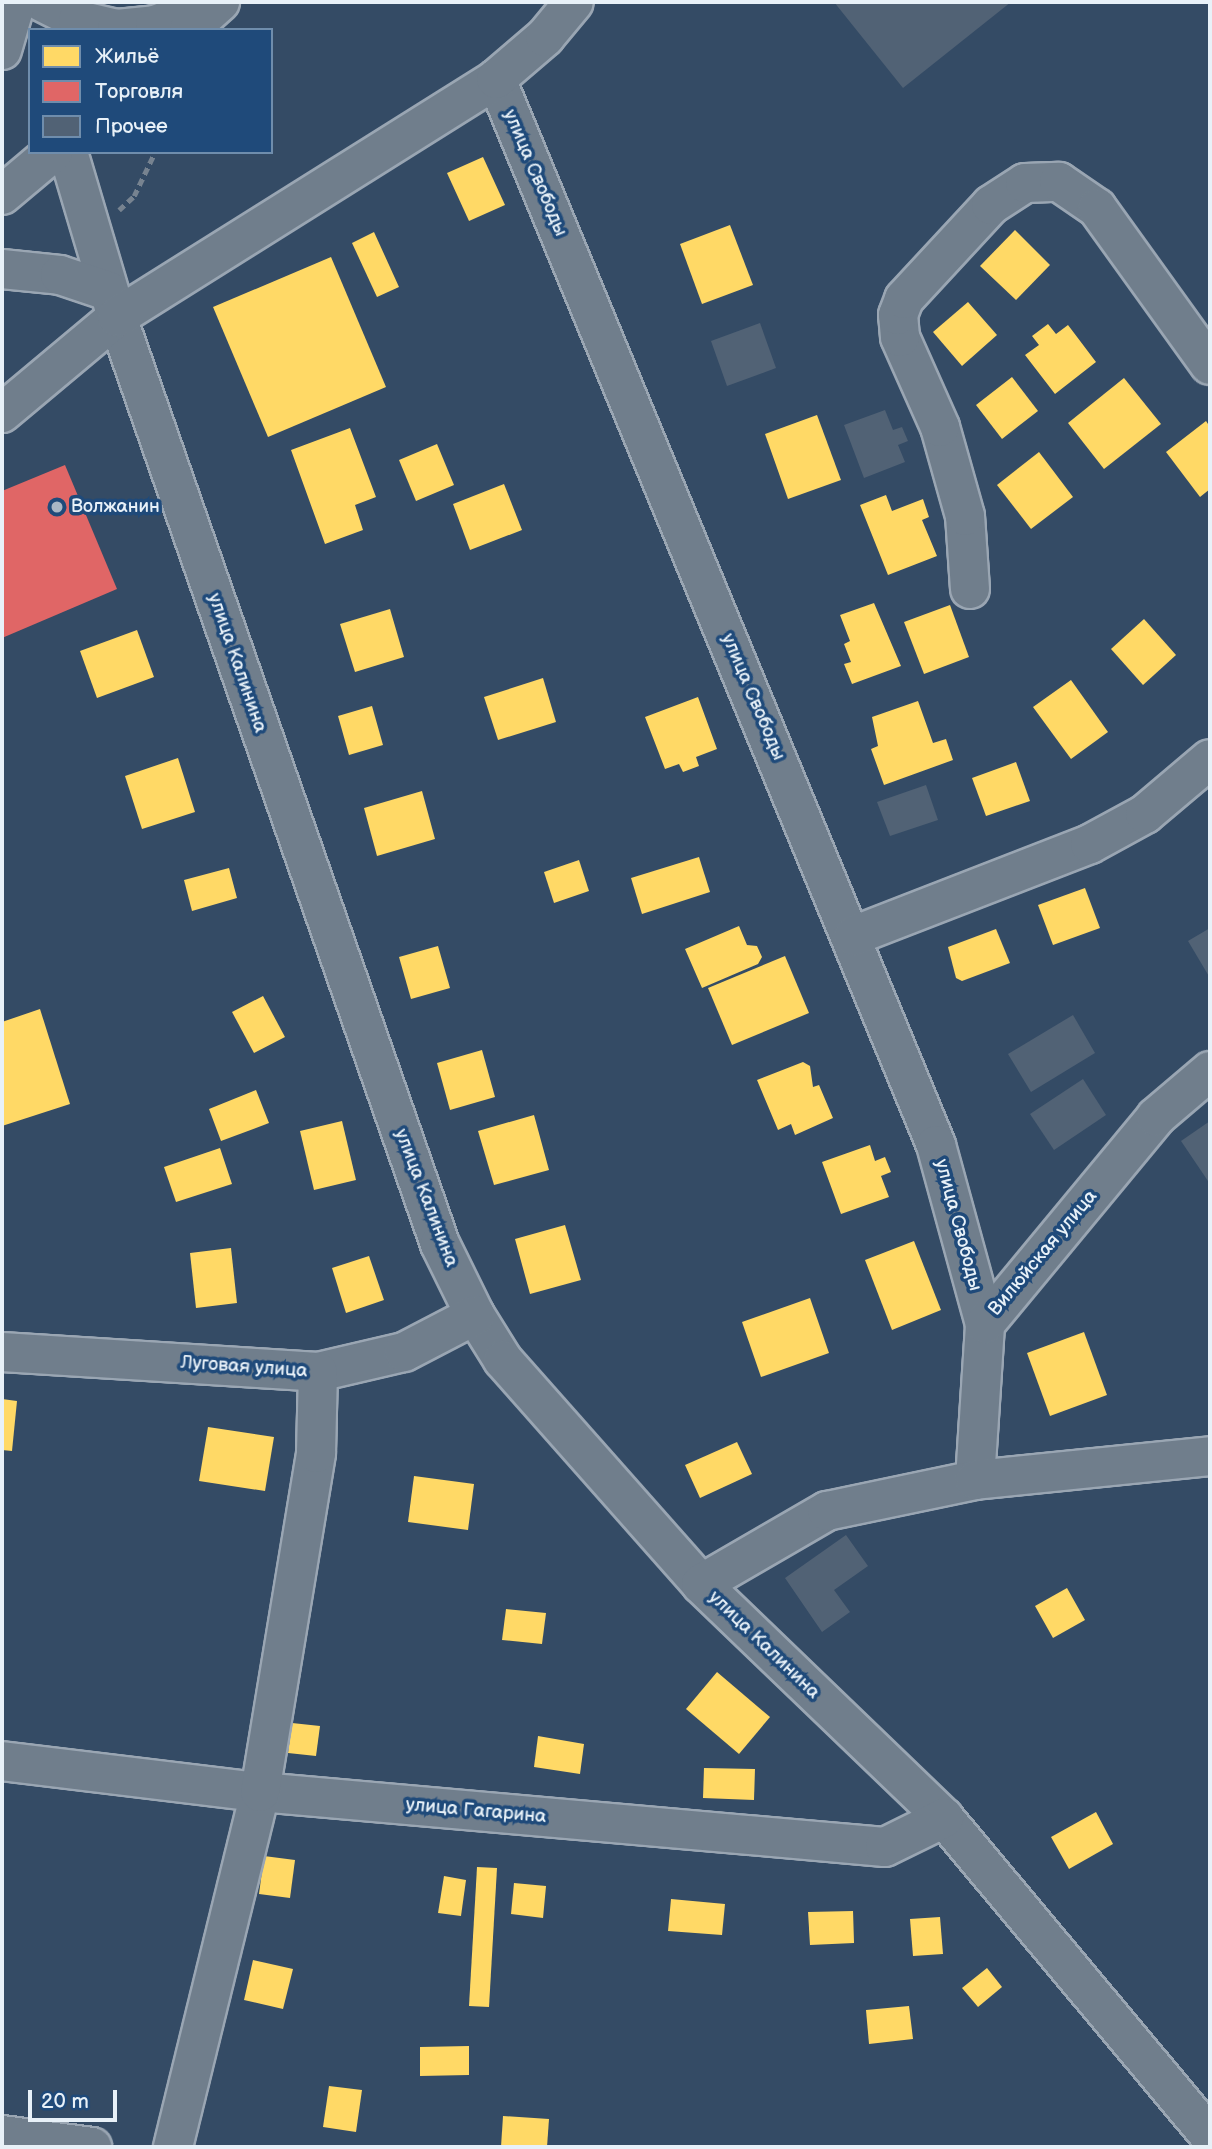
<!DOCTYPE html>
<meta charset="utf-8">
<style>
body{margin:0}
#map{position:relative;width:1212px;height:2149px;overflow:hidden;background:#344b65;font-family:"Balsamiq Sans",sans-serif}
div>[style]{position:absolute}
[style*='--x']{left:calc(var(--x)*1px);top:calc(var(--y)*1px);width:calc(var(--w)*1px);rotate:calc(var(--a)*1deg)}
.homes>*{inset:0;background:#ffd966}
.shops>*{inset:0;background:#e06666}
.building>*{inset:0;background:#516275}
.path>*{height:4.5px;margin-top:-2.25px;transform-origin:0;background:repeating-linear-gradient(90deg,#778390 0 7px,transparent 0 12px)}
.roads{filter:drop-shadow(2px 0 #9aa6b3) drop-shadow(-2px 0 #9aa6b3) drop-shadow(0 2px #9aa6b3) drop-shadow(0 -2px #9aa6b3)}
.minor>*{height:38px;margin:-19px;padding:0 19px;transform-origin:19px;border-radius:19px;background:#707e8c}
.major>*{height:38px;margin:-19px;padding:0 19px;transform-origin:19px;border-radius:19px;background:#707e8c}
.highway>*{height:38px;margin:-19px;padding:0 19px;transform-origin:19px;border-radius:19px;background:#707e8c}
.dots>*{width:19px;height:19px;translate:-50% -50%;box-sizing:border-box;border:4px solid #1f4a7a;border-radius:50%}
span{translate:-50% -50%;white-space:nowrap;text-align:center;line-height:1.15;-webkit-text-stroke:7px #1f4a7a;paint-order:stroke}
.street-label{font-size:19px;color:#e8f1f8}
.poi-label{font-size:19px;color:#e8f1f8}
.left{translate:0 -50%;text-align:left}
.frame{position:absolute;inset:0;border:4px solid #e8f1f8;pointer-events:none}
.legend{position:absolute;left:28px;top:28px;width:245px;height:126px;box-sizing:border-box;background:#1f4a7a;border:2px solid #6f8dac;margin:0;padding:9px 12px;list-style:none;font-size:21px;color:#e8f1f8}
.legend li{display:flex;align-items:center;gap:14px;height:35px}
.legend b{width:35px;border:2px solid #6f8dac}
.scale{position:absolute;left:28px;top:2090px;width:89px;height:32px;box-sizing:border-box;border:4px solid #e8f1f8;border-top:0;padding-left:9px;font-size:21px;line-height:24px;white-space:nowrap;color:#e8f1f8;-webkit-text-stroke:5px #1f4a7a;paint-order:stroke}
</style>
<div id="map">
<div class="homes">
<i style="clip-path:polygon(483px 157px,505px 205px,469px 221px,447px 173px)"></i>
<i style="clip-path:polygon(730px 225px,753px 285px,702px 304px,680px 244px)"></i>
<i style="clip-path:polygon(1015px 230px,1050px 265px,1016px 300px,980px 266px)"></i>
<i style="clip-path:polygon(374px 232px,399px 287px,377px 297px,352px 243px)"></i>
<i style="clip-path:polygon(331px 257px,386px 387px,268px 437px,213px 307px)"></i>
<i style="clip-path:polygon(968px 302px,997px 335px,962px 366px,933px 332px)"></i>
<i style="clip-path:polygon(1048px 324px,1056px 334px,1068px 325px,1096px 362px,1055px 394px,1025px 355px,1039px 345px,1032px 336px)"></i>
<i style="clip-path:polygon(1012px 377px,1038px 411px,1002px 439px,976px 405px)"></i>
<i style="clip-path:polygon(1124px 378px,1161px 424px,1104px 469px,1068px 423px)"></i>
<i style="clip-path:polygon(817px 415px,841px 480px,788px 499px,765px 434px)"></i>
<i style="clip-path:polygon(1206px 421px,1210px 427px,1210px 489px,1200px 497px,1166px 452px)"></i>
<i style="clip-path:polygon(350px 428px,376px 497px,355px 505px,363px 530px,325px 544px,291px 450px)"></i>
<i style="clip-path:polygon(437px 444px,454px 485px,416px 501px,399px 460px)"></i>
<i style="clip-path:polygon(1039px 452px,1073px 497px,1031px 529px,997px 485px)"></i>
<i style="clip-path:polygon(504px 484px,522px 530px,470px 550px,453px 504px)"></i>
<i style="clip-path:polygon(886px 495px,892px 511px,923px 499px,929px 517px,922px 520px,937px 556px,888px 575px,860px 505px)"></i>
<i style="clip-path:polygon(874px 603px,901px 666px,852px 684px,844px 664px,851px 662px,844px 644px,850px 641px,840px 615px)"></i>
<i style="clip-path:polygon(950px 605px,969px 657px,924px 674px,904px 622px)"></i>
<i style="clip-path:polygon(390px 609px,404px 657px,355px 672px,340px 624px)"></i>
<i style="clip-path:polygon(1144px 619px,1176px 655px,1143px 685px,1111px 649px)"></i>
<i style="clip-path:polygon(137px 630px,154px 677px,97px 698px,80px 651px)"></i>
<i style="clip-path:polygon(543px 678px,556px 722px,498px 740px,484px 697px)"></i>
<i style="clip-path:polygon(1071px 680px,1108px 732px,1071px 759px,1033px 707px)"></i>
<i style="clip-path:polygon(698px 697px,717px 749px,696px 757px,699px 766px,683px 772px,679px 764px,665px 769px,645px 717px)"></i>
<i style="clip-path:polygon(918px 701px,933px 743px,946px 739px,953px 760px,884px 785px,871px 749px,878px 746px,872px 717px)"></i>
<i style="clip-path:polygon(372px 706px,383px 745px,349px 755px,338px 716px)"></i>
<i style="clip-path:polygon(178px 758px,195px 812px,142px 829px,125px 776px)"></i>
<i style="clip-path:polygon(1016px 762px,1030px 801px,986px 816px,972px 778px)"></i>
<i style="clip-path:polygon(422px 791px,435px 839px,377px 856px,364px 808px)"></i>
<i style="clip-path:polygon(699px 857px,710px 892px,642px 914px,631px 878px)"></i>
<i style="clip-path:polygon(579px 860px,589px 891px,554px 903px,544px 872px)"></i>
<i style="clip-path:polygon(229px 868px,237px 898px,192px 911px,184px 880px)"></i>
<i style="clip-path:polygon(1085px 888px,1100px 928px,1053px 945px,1038px 905px)"></i>
<i style="clip-path:polygon(739px 926px,747px 945px,757px 946px,762px 957px,758px 964px,702px 988px,685px 949px)"></i>
<i style="clip-path:polygon(996px 929px,1010px 963px,962px 981px,956px 978px,948px 947px)"></i>
<i style="clip-path:polygon(438px 946px,450px 988px,411px 999px,399px 957px)"></i>
<i style="clip-path:polygon(785px 956px,809px 1013px,732px 1045px,708px 988px)"></i>
<i style="clip-path:polygon(263px 996px,285px 1037px,254px 1053px,232px 1012px)"></i>
<i style="clip-path:polygon(40px 1009px,70px 1104px,2px 1126px,2px 1022px)"></i>
<i style="clip-path:polygon(482px 1050px,495px 1097px,450px 1110px,437px 1063px)"></i>
<i style="clip-path:polygon(803px 1062px,810px 1066px,813px 1087px,819px 1085px,833px 1118px,795px 1135px,791px 1124px,778px 1130px,757px 1080px)"></i>
<i style="clip-path:polygon(256px 1090px,269px 1123px,221px 1141px,209px 1109px)"></i>
<i style="clip-path:polygon(534px 1115px,549px 1170px,494px 1185px,478px 1131px)"></i>
<i style="clip-path:polygon(342px 1121px,356px 1180px,314px 1190px,300px 1131px)"></i>
<i style="clip-path:polygon(870px 1145px,875px 1161px,885px 1157px,891px 1172px,881px 1176px,889px 1197px,841px 1214px,822px 1162px)"></i>
<i style="clip-path:polygon(220px 1148px,232px 1184px,176px 1202px,164px 1167px)"></i>
<i style="clip-path:polygon(565px 1225px,581px 1280px,530px 1294px,515px 1239px)"></i>
<i style="clip-path:polygon(914px 1241px,941px 1310px,892px 1330px,865px 1260px)"></i>
<i style="clip-path:polygon(231px 1248px,237px 1303px,196px 1308px,190px 1253px)"></i>
<i style="clip-path:polygon(369px 1256px,384px 1300px,346px 1313px,332px 1268px)"></i>
<i style="clip-path:polygon(810px 1298px,829px 1353px,761px 1377px,742px 1322px)"></i>
<i style="clip-path:polygon(1084px 1332px,1107px 1395px,1050px 1416px,1027px 1353px)"></i>
<i style="clip-path:polygon(2px 1399px,17px 1401px,12px 1451px,2px 1450px)"></i>
<i style="clip-path:polygon(208px 1427px,274px 1437px,265px 1491px,199px 1481px)"></i>
<i style="clip-path:polygon(737px 1442px,752px 1474px,700px 1498px,685px 1465px)"></i>
<i style="clip-path:polygon(414px 1476px,474px 1484px,468px 1530px,408px 1522px)"></i>
<i style="clip-path:polygon(1067px 1588px,1085px 1620px,1053px 1638px,1035px 1606px)"></i>
<i style="clip-path:polygon(506px 1609px,546px 1613px,542px 1644px,502px 1640px)"></i>
<i style="clip-path:polygon(717px 1672px,770px 1717px,739px 1754px,686px 1709px)"></i>
<i style="clip-path:polygon(292px 1723px,320px 1726px,316px 1756px,288px 1753px)"></i>
<i style="clip-path:polygon(538px 1736px,584px 1744px,580px 1774px,534px 1767px)"></i>
<i style="clip-path:polygon(704px 1768px,755px 1769px,754px 1800px,703px 1798px)"></i>
<i style="clip-path:polygon(1096px 1812px,1113px 1844px,1069px 1869px,1051px 1837px)"></i>
<i style="clip-path:polygon(264px 1856px,295px 1860px,290px 1898px,259px 1894px)"></i>
<i style="clip-path:polygon(477px 1867px,497px 1868px,489px 2007px,469px 2006px)"></i>
<i style="clip-path:polygon(444px 1876px,466px 1880px,461px 1916px,438px 1913px)"></i>
<i style="clip-path:polygon(514px 1883px,546px 1886px,543px 1918px,511px 1914px)"></i>
<i style="clip-path:polygon(671px 1899px,725px 1904px,722px 1935px,668px 1931px)"></i>
<i style="clip-path:polygon(853px 1911px,854px 1943px,810px 1945px,808px 1912px)"></i>
<i style="clip-path:polygon(940px 1917px,943px 1954px,913px 1956px,910px 1919px)"></i>
<i style="clip-path:polygon(253px 1960px,293px 1969px,283px 2009px,244px 2000px)"></i>
<i style="clip-path:polygon(987px 1968px,1002px 1987px,978px 2007px,962px 1988px)"></i>
<i style="clip-path:polygon(909px 2006px,913px 2039px,869px 2044px,866px 2010px)"></i>
<i style="clip-path:polygon(469px 2046px,469px 2075px,420px 2076px,420px 2047px)"></i>
<i style="clip-path:polygon(329px 2086px,362px 2090px,356px 2132px,323px 2127px)"></i>
<i style="clip-path:polygon(503px 2116px,549px 2119px,547px 2147px,501px 2147px)"></i>
</div>
<div class="shops">
<i style="clip-path:polygon(65px 465px,117px 589px,2px 638px,2px 491px)"></i>
</div>
<div class="building">
<i style="clip-path:polygon(834px 2px,1011px 2px,903px 88px)"></i>
<i style="clip-path:polygon(760px 323px,776px 368px,727px 386px,711px 341px)"></i>
<i style="clip-path:polygon(885px 410px,893px 430px,902px 427px,908px 441px,898px 445px,905px 462px,864px 478px,844px 425px)"></i>
<i style="clip-path:polygon(926px 785px,938px 820px,890px 836px,877px 802px)"></i>
<i style="clip-path:polygon(1210px 928px,1210px 978px,1188px 941px)"></i>
<i style="clip-path:polygon(1073px 1015px,1095px 1053px,1031px 1092px,1008px 1054px)"></i>
<i style="clip-path:polygon(1083px 1079px,1106px 1115px,1054px 1150px,1030px 1114px)"></i>
<i style="clip-path:polygon(1210px 1121px,1210px 1184px,1181px 1141px)"></i>
<i style="clip-path:polygon(846px 1535px,868px 1566px,834px 1590px,850px 1612px,822px 1632px,785px 1578px)"></i>
</div>
<div class="path">
<i style="--x:119;--y:210;--w:21;--a:-43"></i>
<i style="--x:134;--y:196;--w:49;--a:-64.5"></i>
</div>
<div class="roads">
<div class="minor">
<i style="--x:496;--y:79;--w:1153;--a:67.57"></i>
<i style="--x:936;--y:1145;--w:186;--a:74.7"></i>
<i style="--x:68;--y:152;--w:172;--a:73.5"></i>
<i style="--x:117;--y:317;--w:982;--a:70.79"></i>
<i style="--x:440;--y:1244;--w:79;--a:63.8"></i>
<i style="--x:475;--y:1315;--w:53;--a:58.1"></i>
<i style="--x:503;--y:1360;--w:299;--a:48.5"></i>
<i style="--x:701;--y:1584;--w:337;--a:43.9"></i>
<i style="--x:944;--y:1818;--w:415;--a:50.1"></i>
<i style="--x:2;--y:269;--w:58;--a:5.9"></i>
<i style="--x:60;--y:275;--w:51;--a:18.4"></i>
<i style="--x:2;--y:413;--w:150;--a:-39.9"></i>
<i style="--x:117;--y:317;--w:448;--a:-32.1"></i>
<i style="--x:496;--y:79;--w:65;--a:-40.6"></i>
<i style="--x:545;--y:37;--w:45;--a:-50.4"></i>
<i style="--x:970;--y:589;--w:73;--a:-93.9"></i>
<i style="--x:965;--y:516;--w:92;--a:-105.7"></i>
<i style="--x:940;--y:427;--w:98;--a:-114"></i>
<i style="--x:900;--y:337;--w:22;--a:-95"></i>
<i style="--x:898;--y:315;--w:17;--a:-69"></i>
<i style="--x:904;--y:299;--w:128;--a:-47.2"></i>
<i style="--x:991;--y:205;--w:40;--a:-32.9"></i>
<i style="--x:1025;--y:183;--w:34;--a:-2"></i>
<i style="--x:1059;--y:182;--w:46;--a:34.4"></i>
<i style="--x:1097;--y:208;--w:193;--a:54.3"></i>
<i style="--x:853;--y:936;--w:254;--a:-21.2"></i>
<i style="--x:1090;--y:844;--w:63;--a:-28.6"></i>
<i style="--x:1145;--y:814;--w:85;--a:-40.2"></i>
<i style="--x:2;--y:1352;--w:317;--a:3.6"></i>
<i style="--x:318;--y:1372;--w:88;--a:-13.1"></i>
<i style="--x:404;--y:1352;--w:80;--a:-27.5"></i>
<i style="--x:975;--y:1480;--w:156;--a:-86.3"></i>
<i style="--x:985;--y:1324;--w:268;--a:-50.4"></i>
<i style="--x:1156;--y:1117;--w:71;--a:-40.4"></i>
<i style="--x:701;--y:1584;--w:146;--a:-30.1"></i>
<i style="--x:827;--y:1511;--w:151;--a:-11.8"></i>
<i style="--x:975;--y:1480;--w:236;--a:-5.8"></i>
<i style="--x:2;--y:1761;--w:260;--a:6.9"></i>
<i style="--x:260;--y:1792;--w:627;--a:5.03"></i>
<i style="--x:885;--y:1847;--w:66;--a:-26.2"></i>
<i style="--x:2;--y:2135;--w:91;--a:7.6"></i>
<i style="--x:173;--y:2147;--w:366;--a:-76.2"></i>
<i style="--x:260;--y:1792;--w:344;--a:-80.6"></i>
<i style="--x:316;--y:1453;--w:81;--a:-88.6"></i>
</div>
<div class="major">
<i style="--x:42;--y:2;--w:40;--a:26.6"></i>
<i style="--x:78;--y:20;--w:40;--a:13"></i>
<i style="--x:117;--y:29;--w:38;--a:-6"></i>
<i style="--x:155;--y:25;--w:64;--a:-21"></i>
<i style="--x:2;--y:50;--w:50;--a:-73.7"></i>
</div>
<div class="highway">
<i style="--x:189;--y:30;--w:42;--a:-42.1"></i>
<i style="--x:2;--y:195;--w:67;--a:-40.1"></i>
</div>
</div>
<div class="dots">
<i style="left:57px;top:507px;background:#a9b7c5"></i>
</div>
<div class="street-label">
<span style="left:535px;top:173px;rotate:67deg">улица Свободы</span>
<span style="left:237px;top:663px;rotate:71deg">улица Калинина</span>
<span style="left:753px;top:697px;rotate:67deg">улица Свободы</span>
<span style="left:426px;top:1198px;rotate:69deg">улица Калинина</span>
<span style="left:958px;top:1225px;rotate:75deg">улица Свободы</span>
<span style="left:1043px;top:1253px;rotate:-50deg">Вилюйская улица</span>
<span style="left:244px;top:1367px;rotate:4deg">Луговая улица</span>
<span style="left:764px;top:1645px;rotate:44deg">улица Калинина</span>
<span style="left:476px;top:1811px;rotate:5deg">улица Гагарина</span>
</div>
<div class="poi-label">
<span class="left" style="left:71px;top:507px">Волжанин</span>
</div>
<div class="frame"></div>
<ul class="legend">
<li><b style="height:19px;background:#ffd966"></b>Жильё</li>
<li><b style="height:19px;background:#e06666"></b>Торговля</li>
<li><b style="height:19px;background:#516275"></b>Прочее</li>
</ul>
<div class="scale">20 m</div>
</div>
